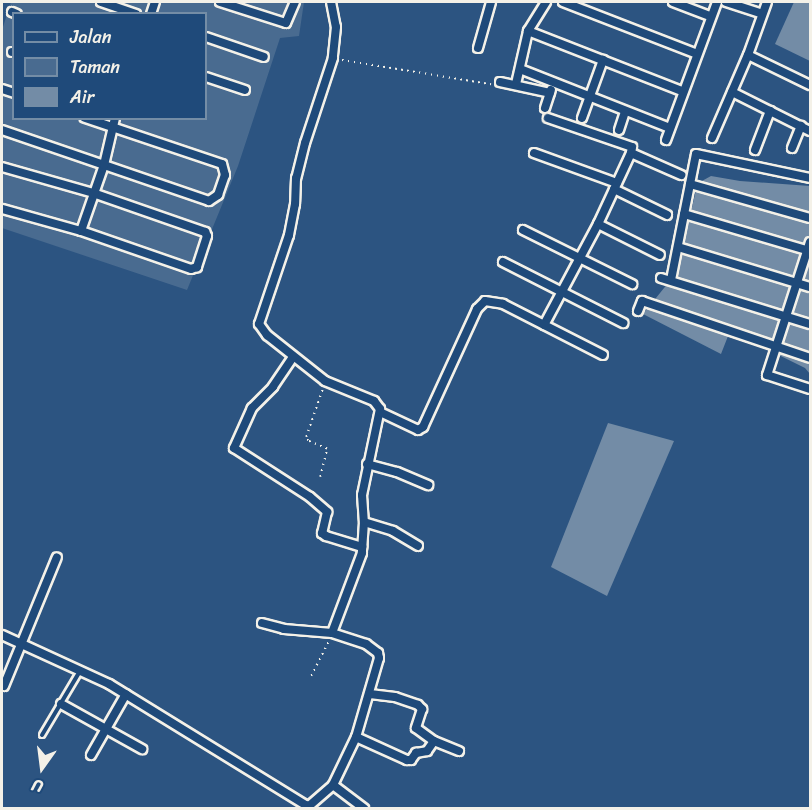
<!DOCTYPE html>
<style>
body{margin:0}
#map{position:relative;width:812px;height:810px;overflow:hidden;background:#2c5481;font-family:Sriracha,sans-serif}
div>[style]{position:absolute}
[style*='--x']{left:calc(var(--x)*1px);top:calc(var(--y)*1px);width:calc(var(--w)*1px);rotate:calc(var(--a)*1deg)}
.green>*{inset:0;background:#496b90}
.water>*{inset:0;background:#738ca6}
.path>*{height:1.5px;margin-top:-0.75px;transform-origin:0;background:repeating-linear-gradient(90deg,#f4f1e8 0 1.5px,transparent 0 6px)}
.roads{filter:drop-shadow(2px 0 #f4f1e8) drop-shadow(-2px 0 #f4f1e8) drop-shadow(0 2px #f4f1e8) drop-shadow(0 -2px #f4f1e8)}
.service>*{height:4px;margin:-2px;padding:0 2px;transform-origin:2px;border-radius:2px;background:#1f4a7a}
.minor>*{height:8px;margin:-4px;padding:0 4px;transform-origin:4px;border-radius:4px;background:#1f4a7a}
span{translate:-50% -50%;white-space:nowrap;text-align:center;line-height:1.15;-webkit-text-stroke:4.5px #1f4a7a;paint-order:stroke}
.frame{position:absolute;inset:0;border:3px solid #f4f1e8;pointer-events:none}
.legend{position:absolute;left:12px;top:12px;width:195px;height:108px;box-sizing:border-box;background:#1f4a7a;border:2px solid #748da6;margin:0;padding:8px 10px;list-style:none;font-size:18px;color:#f4f1e8}
.legend li{display:flex;align-items:center;gap:12px;height:30px}
.legend b{width:30px;border:2px solid #748da6}
.north{position:absolute;left:12px;top:738px;width:60px;height:60px;-webkit-text-stroke:4px #1f4a7a;paint-order:stroke;rotate:194deg;font-size:16px;font-weight:700;line-height:24px;text-align:center;color:#f4f1e8}
.north::after{content:'';display:block;margin:auto;width:21px;height:27px;background:#f4f1e8;clip-path:polygon(50% 0,100% 100%,50% 72%,0 100%)}
</style>
<div id="map">
<div class="green">
<i style="clip-path:polygon(evenodd,11px 2px,304px 2px,299px 36px,280px 38px,238px 166px,187px 290px,2px 228px,2px 30px,11px 2px,14px 14px,206px 14px,206px 118px,14px 118px,14px 14px)"></i>
</div>
<div class="water">
<i style="clip-path:polygon(794px 2px,810px 2px,810px 61px,775px 44px)"></i>
<i style="clip-path:polygon(711px 176px,740px 181px,810px 186px,810px 374px,805px 368px,730px 331px,721px 354px,643px 314px,677px 272px,696px 190px,700px 182px)"></i>
<i style="clip-path:polygon(608px 423px,674px 441px,607px 596px,551px 567px)"></i>
</div>
<div class="path">
<i style="--x:342;--y:60;--w:151;--a:9.2"></i>
<i style="--x:320;--y:477;--w:29;--a:-76"></i>
<i style="--x:327;--y:449;--w:21;--a:-157"></i>
<i style="--x:308;--y:441;--w:4;--a:-117"></i>
<i style="--x:306;--y:437;--w:52;--a:-70.9"></i>
<i style="--x:311;--y:676;--w:38;--a:-63"></i>
</div>
<div class="roads">
<div class="service">
<i style="--x:42;--y:735;--w:74;--a:-59.3"></i>
</div>
<div class="minor">
<i style="--x:101;--y:2;--w:37;--a:19"></i>
<i style="--x:220;--y:2;--w:69;--a:17.7"></i>
<i style="--x:286;--y:23;--w:23;--a:-67"></i>
<i style="--x:331;--y:2;--w:25;--a:79"></i>
<i style="--x:336;--y:27;--w:31;--a:96"></i>
<i style="--x:333;--y:58;--w:89;--a:108.2"></i>
<i style="--x:305;--y:143;--w:36;--a:104"></i>
<i style="--x:296;--y:178;--w:26;--a:92"></i>
<i style="--x:295;--y:204;--w:32;--a:101"></i>
<i style="--x:289;--y:235;--w:94;--a:108.6"></i>
<i style="--x:259;--y:324;--w:14;--a:54"></i>
<i style="--x:267;--y:335;--w:74;--a:38.4"></i>
<i style="--x:325;--y:381;--w:53;--a:22.2"></i>
<i style="--x:374;--y:401;--w:10;--a:53"></i>
<i style="--x:380;--y:409;--w:88;--a:101.8"></i>
<i style="--x:362;--y:495;--w:27;--a:86"></i>
<i style="--x:364;--y:522;--w:31;--a:94"></i>
<i style="--x:362;--y:553;--w:85;--a:110.6"></i>
<i style="--x:332;--y:633;--w:36;--a:18"></i>
<i style="--x:366;--y:644;--w:15;--a:37"></i>
<i style="--x:378;--y:653;--w:5;--a:79"></i>
<i style="--x:379;--y:658;--w:82;--a:106.2"></i>
<i style="--x:356;--y:737;--w:53;--a:115.6"></i>
<i style="--x:563;--y:2;--w:144;--a:21.2"></i>
<i style="--x:673;--y:2;--w:40;--a:21"></i>
<i style="--x:726;--y:2;--w:38;--a:18"></i>
<i style="--x:12;--y:12;--w:5;--a:22"></i>
<i style="--x:151;--y:14;--w:13;--a:-72"></i>
<i style="--x:528;--y:31;--w:165;--a:21.3"></i>
<i style="--x:206;--y:37;--w:61;--a:19"></i>
<i style="--x:478;--y:48;--w:48;--a:-74.2"></i>
<i style="--x:12;--y:52;--w:2;--a:0"></i>
<i style="--x:748;--y:55;--w:69;--a:25.8"></i>
<i style="--x:520;--y:69;--w:161;--a:21.5"></i>
<i style="--x:206;--y:77;--w:41;--a:18.4"></i>
<i style="--x:500;--y:82;--w:51;--a:12.4"></i>
<i style="--x:516;--y:84;--w:54;--a:-77.2"></i>
<i style="--x:528;--y:31;--w:34;--a:-58"></i>
<i style="--x:2;--y:89;--w:13;--a:18"></i>
<i style="--x:732;--y:92;--w:87;--a:26.6"></i>
<i style="--x:545;--y:108;--w:19;--a:-72"></i>
<i style="--x:582;--y:118;--w:62;--a:-70.1"></i>
<i style="--x:2;--y:130;--w:219;--a:18.9"></i>
<i style="--x:209;--y:201;--w:11;--a:-34"></i>
<i style="--x:218;--y:195;--w:21;--a:-71"></i>
<i style="--x:225;--y:175;--w:11;--a:-105"></i>
<i style="--x:222;--y:164;--w:145;--a:-161.4"></i>
<i style="--x:619;--y:130;--w:19;--a:-72"></i>
<i style="--x:712;--y:138;--w:90;--a:-66.6"></i>
<i style="--x:748;--y:55;--w:56;--a:-70.3"></i>
<i style="--x:666;--y:140;--w:147;--a:-69.7"></i>
<i style="--x:792;--y:148;--w:24;--a:-68"></i>
<i style="--x:755;--y:150;--w:42;--a:-69"></i>
<i style="--x:534;--y:153;--w:88;--a:19.9"></i>
<i style="--x:631;--y:153;--w:55;--a:23.7"></i>
<i style="--x:2;--y:167;--w:95;--a:15.9"></i>
<i style="--x:93;--y:193;--w:119;--a:19.2"></i>
<i style="--x:205;--y:232;--w:4;--a:63"></i>
<i style="--x:207;--y:236;--w:33;--a:108"></i>
<i style="--x:197;--y:267;--w:6;--a:162"></i>
<i style="--x:191;--y:269;--w:116;--a:-160.9"></i>
<i style="--x:81;--y:231;--w:82;--a:-164.4"></i>
<i style="--x:690;--y:184;--w:125;--a:15.8"></i>
<i style="--x:614;--y:189;--w:59;--a:26.1"></i>
<i style="--x:684;--y:214;--w:131;--a:16.4"></i>
<i style="--x:598;--y:224;--w:69;--a:26.6"></i>
<i style="--x:523;--y:230;--w:122;--a:26.4"></i>
<i style="--x:81;--y:231;--w:70;--a:-70.8"></i>
<i style="--x:104;--y:165;--w:48;--a:-76.8"></i>
<i style="--x:810;--y:242;--w:140;--a:107.9"></i>
<i style="--x:767;--y:375;--w:45;--a:18"></i>
<i style="--x:678;--y:247;--w:138;--a:16.9"></i>
<i style="--x:503;--y:262;--w:135;--a:26.9"></i>
<i style="--x:661;--y:278;--w:156;--a:17.2"></i>
<i style="--x:671;--y:280;--w:128;--a:-78.8"></i>
<i style="--x:696;--y:154;--w:116;--a:11.9"></i>
<i style="--x:638;--y:311;--w:11;--a:-68"></i>
<i style="--x:642;--y:301;--w:177;--a:18.7"></i>
<i style="--x:544;--y:325;--w:115;--a:-61.9"></i>
<i style="--x:598;--y:224;--w:78;--a:-65.1"></i>
<i style="--x:631;--y:153;--w:6;--a:-81"></i>
<i style="--x:632;--y:147;--w:89;--a:-161"></i>
<i style="--x:293;--y:357;--w:36;--a:124"></i>
<i style="--x:273;--y:387;--w:30;--a:135"></i>
<i style="--x:252;--y:408;--w:44;--a:114.2"></i>
<i style="--x:234;--y:448;--w:90;--a:32.8"></i>
<i style="--x:310;--y:497;--w:23;--a:41"></i>
<i style="--x:327;--y:512;--w:22;--a:103"></i>
<i style="--x:322;--y:533;--w:5;--a:37"></i>
<i style="--x:326;--y:536;--w:38;--a:17"></i>
<i style="--x:380;--y:412;--w:42;--a:25.3"></i>
<i style="--x:418;--y:430;--w:6;--a:-31"></i>
<i style="--x:423;--y:427;--w:130;--a:-65.4"></i>
<i style="--x:477;--y:309;--w:11;--a:-45"></i>
<i style="--x:485;--y:301;--w:18;--a:9"></i>
<i style="--x:503;--y:304;--w:112;--a:27"></i>
<i style="--x:367;--y:464;--w:31;--a:15"></i>
<i style="--x:397;--y:472;--w:34;--a:23"></i>
<i style="--x:364;--y:522;--w:30;--a:17"></i>
<i style="--x:393;--y:531;--w:29;--a:31"></i>
<i style="--x:262;--y:623;--w:23;--a:15"></i>
<i style="--x:284;--y:629;--w:48;--a:4.8"></i>
<i style="--x:2;--y:635;--w:118;--a:24.6"></i>
<i style="--x:109;--y:684;--w:231;--a:31.6"></i>
<i style="--x:306;--y:805;--w:3;--a:18"></i>
<i style="--x:309;--y:806;--w:32;--a:-41"></i>
<i style="--x:333;--y:785;--w:39;--a:37"></i>
<i style="--x:4;--y:686;--w:139;--a:-67.7"></i>
<i style="--x:370;--y:694;--w:25;--a:7"></i>
<i style="--x:395;--y:697;--w:24;--a:19"></i>
<i style="--x:418;--y:705;--w:6;--a:45"></i>
<i style="--x:422;--y:709;--w:20;--a:108"></i>
<i style="--x:416;--y:728;--w:22;--a:36"></i>
<i style="--x:434;--y:741;--w:27;--a:22"></i>
<i style="--x:61;--y:704;--w:93;--a:29.1"></i>
<i style="--x:356;--y:737;--w:56;--a:24.3"></i>
<i style="--x:407;--y:760;--w:4;--a:0"></i>
<i style="--x:411;--y:760;--w:9;--a:-54"></i>
<i style="--x:416;--y:753;--w:11;--a:-10"></i>
<i style="--x:427;--y:751;--w:12;--a:-55"></i>
<i style="--x:91;--y:755;--w:70;--a:-60.2"></i>
</div>
</div>
<div class="frame"></div>
<ul class="legend">
<li><b style="height:8px;background:#1f4a7a"></b>Jalan</li>
<li><b style="height:16px;background:#496b90"></b>Taman</li>
<li><b style="height:16px;background:#738ca6"></b>Air</li>
</ul>
<div class="north">U</div>
</div>
